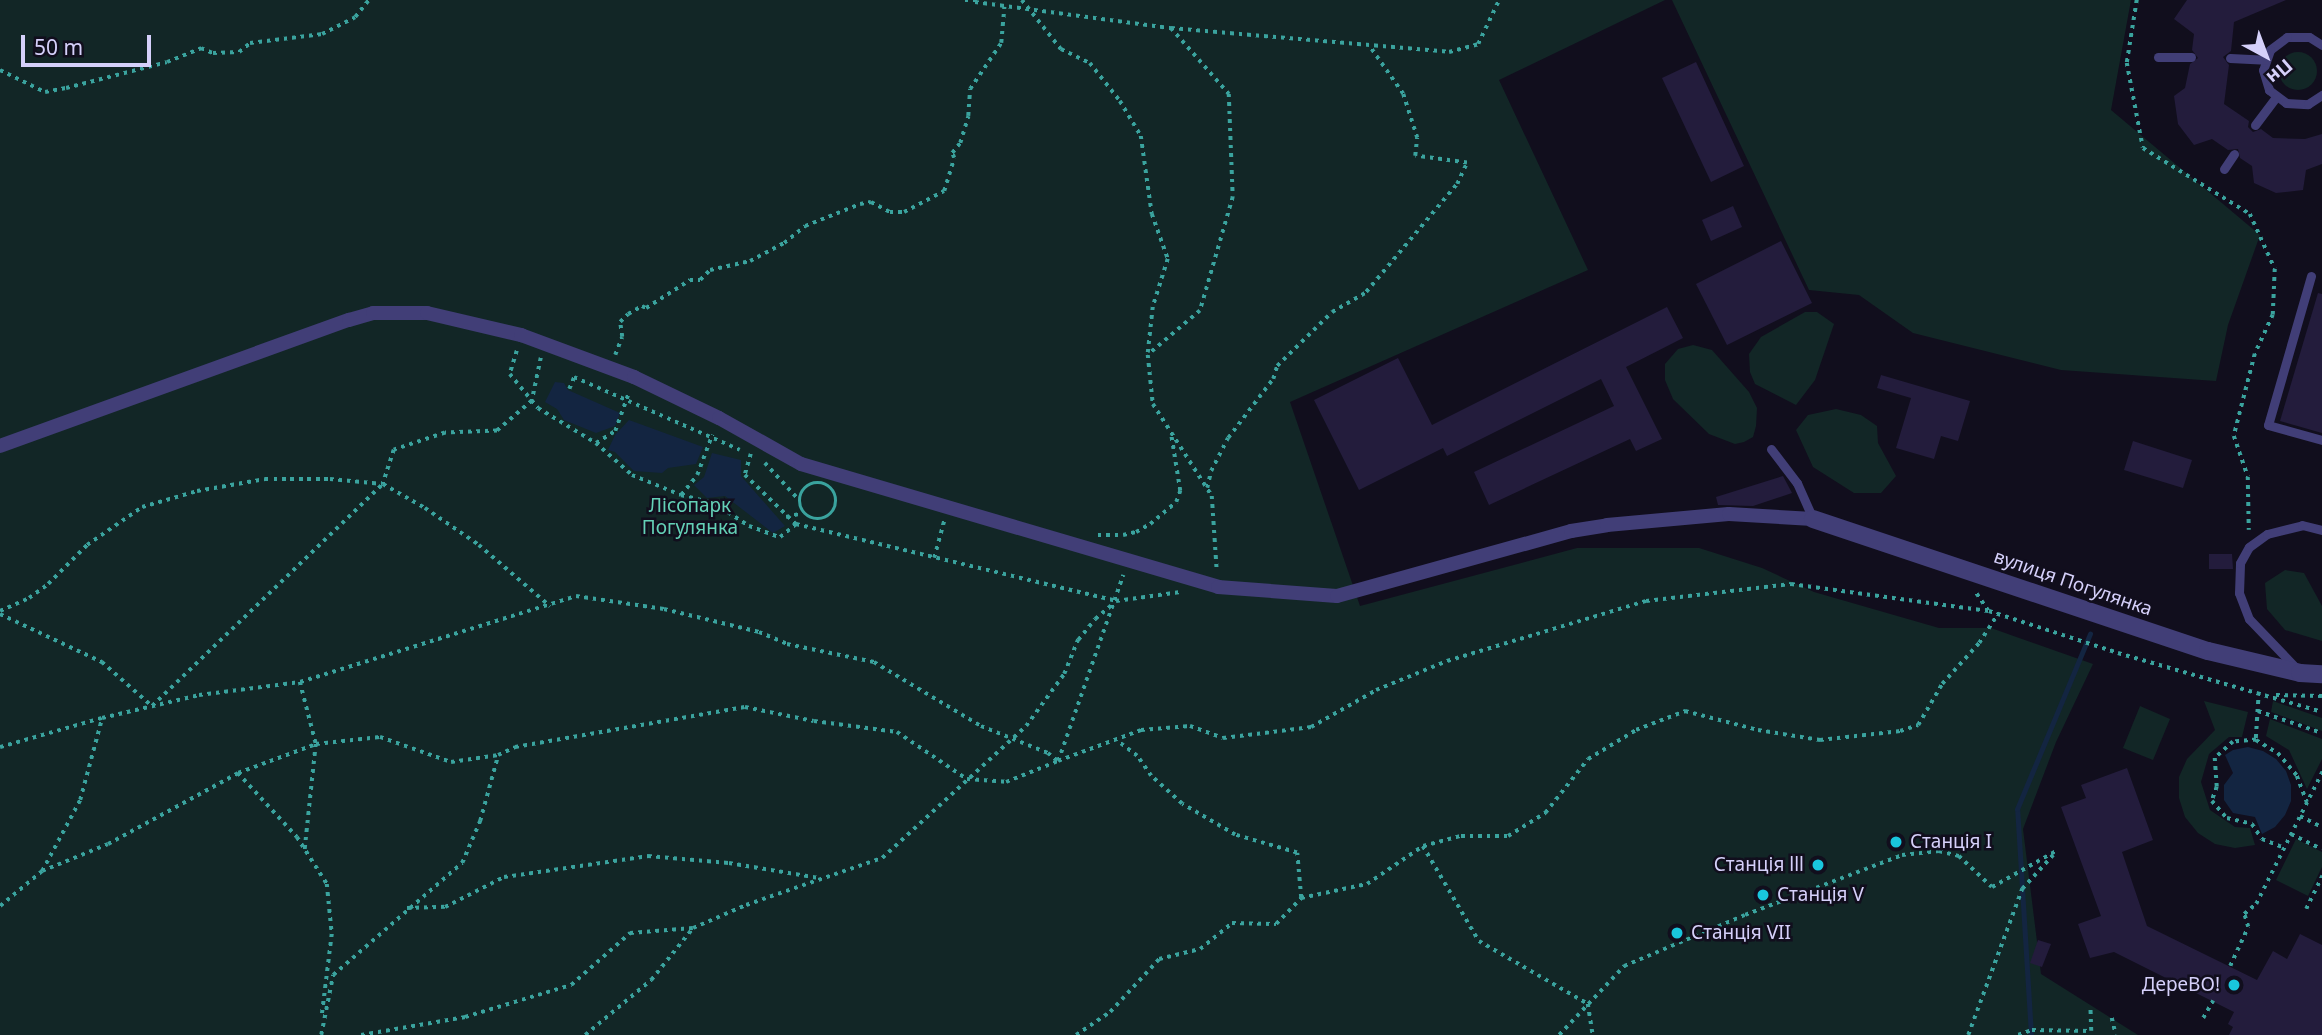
<!DOCTYPE html>
<meta charset="utf-8">
<style>
body{margin:0}
#map{position:relative;width:2322px;height:1035px;overflow:hidden;background:#110e1d;font-family:"Noto Sans",sans-serif}
div>[style]{position:absolute}
[style*='--x']{left:calc(var(--x)*1px);top:calc(var(--y)*1px);width:calc(var(--w)*1px);rotate:calc(var(--a)*1deg)}
.green>*{inset:0;background:#122626}
.round{border-radius:50%}
.water>*{inset:0;background:#132541}
.stream>*{height:5px;margin:-2.5px;padding:0 2.5px;transform-origin:2.5px;border-radius:2.5px;background:#132541}
.building>*{inset:0;background:#231c3c}
.path>*{height:3.5px;margin-top:-1.75px;transform-origin:0;background:repeating-linear-gradient(90deg,#3aa39e 0 3.5px,transparent 0 8.5px)}
.path>.ring{margin:-1.75px;padding:0;box-sizing:content-box;background:none;border:3.5px solid #3aa39e;border-radius:50%}
.service>*{height:9px;margin:-4.5px;padding:0 4.5px;transform-origin:4.5px;border-radius:4.5px;background:#413e77}
.pedestrian>*{height:14px;margin:-7px;padding:0 7px;transform-origin:7px;border-radius:7px;background:#413e77}
.minor>*{height:18px;margin:-9px;padding:0 9px;transform-origin:9px;border-radius:9px;background:#413e77}
.dots>*{width:19px;height:19px;translate:-50% -50%;box-sizing:border-box;border:4px solid #110e1d;border-radius:50%}
span{translate:-50% -50%;white-space:nowrap;text-align:center;line-height:1.15;-webkit-text-stroke:5px #110e1d;paint-order:stroke}
.park-label{font-size:19px;color:#64d1b7}
.street-label{font-size:19px;color:#d5d0fa}
.poi-label{font-size:19px;color:#d5d0fa}
.left{translate:0 -50%;text-align:left}
.right{translate:-100% -50%;text-align:right}
.north{position:absolute;left:2231px;top:21px;width:70px;height:70px;-webkit-text-stroke:5px #110e1d;paint-order:stroke;rotate:139deg;font-size:19px;font-weight:700;line-height:28px;text-align:center;color:#d5d0fa}
.north::after{content:'';display:block;margin:auto;width:24px;height:32px;background:#d5d0fa;clip-path:polygon(50% 0,100% 100%,50% 72%,0 100%)}
.scale{position:absolute;left:21px;top:35px;width:130px;height:32px;box-sizing:border-box;border:4px solid #d5d0fa;border-top:0;padding-left:9px;font-size:21px;line-height:24px;white-space:nowrap;color:#d5d0fa;-webkit-text-stroke:5px #110e1d;paint-order:stroke}
</style>
<div id="map">
<div class="green">
<i style="clip-path:polygon(0 0,1665px 0,1499px 80px,1588px 270px,1290px 402px,1360px 606px,1577px 548px,1699px 548px,1762px 568px,1814px 592px,1939px 628px,1991px 628px,2093px 664px,2056px 742px,2023px 829px,2041px 974px,2138px 1035px,0 1035px)"></i>
<i style="clip-path:polygon(1672px 0,2131px 0,2111px 110px,2260px 235px,2228px 325px,2216px 381px,2061px 370px,1913px 333px,1859px 295px,1809px 290px)"></i>
<i class="round" style="left:2279px;top:52px;width:38px;height:38px"></i>
<i style="clip-path:polygon(1805px 312px,1817px 312px,1834px 324px,1815px 380px,1796px 405px,1755px 384px,1750px 372px,1749px 354px,1761px 337px)"></i>
<i style="clip-path:polygon(1693px 345px,1712px 350px,1749px 392px,1757px 408px,1756px 426px,1753px 437px,1744px 442px,1735px 444px,1709px 434px,1673px 399px,1665px 380px,1665px 364px,1678px 349px)"></i>
<i style="clip-path:polygon(1836px 409px,1861px 415px,1877px 426px,1878px 443px,1896px 476px,1881px 493px,1854px 493px,1813px 467px,1796px 430px,1808px 415px)"></i>
<i style="clip-path:polygon(2285px 570px,2304px 573px,2322px 606px,2322px 641px,2285px 630px,2267px 609px,2265px 583px)"></i>
<i style="clip-path:polygon(2204px 701px,2248px 712px,2242px 737px,2229px 737px,2209px 754px,2201px 782px,2210px 810px,2235px 827px,2250px 828px,2255px 845px,2235px 848px,2215px 844px,2198px 833px,2185px 817px,2179px 798px,2179px 777px,2187px 759px,2215px 730px)"></i>
<i style="clip-path:polygon(2273px 701px,2322px 718px,2322px 731px,2271px 712px)"></i>
<i style="clip-path:polygon(2140px 706px,2170px 719px,2153px 760px,2123px 748px)"></i>
<i style="clip-path:polygon(2270px 719px,2322px 739px,2322px 759px,2307px 789px,2289px 750px,2266px 736px)"></i>
<i style="clip-path:polygon(2296px 839px,2322px 852px,2322px 867px,2308px 896px,2276px 880px)"></i>
</div>
<div class="water">
<i style="clip-path:polygon(555px 382px,564px 383px,568px 390px,620px 413px,615px 426px,596px 433px,564px 420px,557px 409px,545px 402px)"></i>
<i style="clip-path:polygon(629px 420px,703px 447px,696px 464px,668px 468px,662px 473px,634px 471px,615px 452px,608px 450px,615px 435px)"></i>
<i style="clip-path:polygon(712px 453px,741px 460px,741px 476px,785px 526px,773px 533px,725px 496px,707px 498px,694px 485px,704px 477px)"></i>
<i style="clip-path:polygon(2248px 747px,2263px 751px,2276px 759px,2286px 771px,2291px 785px,2291px 801px,2285px 815px,2275px 827px,2262px 834px,2255px 817px,2233px 813px,2224px 800px,2224px 785px,2233px 773px,2225px 755px,2233px 750px)"></i>
</div>
<div class="stream">
<i style="--x:2031;--y:1035;--w:226;--a:-93.5"></i>
<i style="--x:2017;--y:809;--w:190;--a:-67.4"></i>
</div>
<div class="building">
<i style="clip-path:polygon(2187px 0,2286px 0,2234px 22px,2231px 51px,2223px 57px,2229px 65px,2224px 104px,2249px 121px,2248px 127px,2253px 132px,2261px 129px,2273px 138px,2305px 139px,2322px 134px,2322px 164px,2306px 170px,2303px 190px,2276px 193px,2254px 183px,2252px 166px,2240px 158px,2238px 149px,2228px 150px,2212px 139px,2194px 145px,2178px 124px,2174px 96px,2185px 88px,2190px 64px,2198px 58px,2192px 50px,2194px 34px,2174px 19px)"></i>
<i style="clip-path:polygon(1696px 62px,1744px 166px,1711px 182px,1662px 78px)"></i>
<i style="clip-path:polygon(1733px 206px,1742px 227px,1711px 241px,1702px 220px)"></i>
<i style="clip-path:polygon(1781px 241px,1812px 303px,1727px 345px,1696px 284px)"></i>
<i style="clip-path:polygon(2318px 293px,2322px 294px,2322px 433px,2280px 421px)"></i>
<i style="clip-path:polygon(1667px 307px,1683px 338px,1626px 367px,1662px 439px,1636px 451px,1630px 439px,1489px 505px,1474px 472px,1614px 406px,1601px 379px,1447px 456px,1443px 448px,1359px 490px,1314px 400px,1398px 358px,1432px 425px)"></i>
<i style="clip-path:polygon(1881px 375px,1970px 401px,1958px 441px,1941px 436px,1934px 459px,1896px 448px,1911px 398px,1877px 388px)"></i>
<i style="clip-path:polygon(2133px 441px,2192px 460px,2183px 488px,2124px 470px)"></i>
<i style="clip-path:polygon(1783px 476px,1792px 493px,1753px 506px,1718px 505px,1716px 497px)"></i>
<i style="clip-path:polygon(2209px 554px,2232px 554px,2233px 569px,2209px 569px)"></i>
<i style="clip-path:polygon(2127px 768px,2153px 840px,2122px 852px,2147px 926px,2257px 980px,2273px 951px,2287px 959px,2300px 934px,2322px 945px,2322px 1035px,2229px 1035px,2233px 1027px,2228px 1024px,2234px 1012px,2114px 952px,2090px 958px,2078px 924px,2101px 916px,2061px 807px,2086px 798px,2081px 785px)"></i>
<i style="clip-path:polygon(2038px 940px,2051px 944px,2042px 967px,2030px 963px)"></i>
</div>
<div class="path">
<i style="--x:965;--y:0;--w:16;--a:0"></i>
<i style="--x:1022;--y:0;--w:63;--a:51.5"></i>
<i style="--x:1061;--y:49;--w:32;--a:26"></i>
<i style="--x:1090;--y:63;--w:48;--a:51.7"></i>
<i style="--x:1120;--y:101;--w:41;--a:59"></i>
<i style="--x:1141;--y:136;--w:79;--a:82"></i>
<i style="--x:1152;--y:214;--w:48;--a:70.4"></i>
<i style="--x:1168;--y:259;--w:50;--a:107.4"></i>
<i style="--x:1153;--y:307;--w:46;--a:96.2"></i>
<i style="--x:2137;--y:0;--w:64;--a:99"></i>
<i style="--x:2127;--y:63;--w:86;--a:79.3"></i>
<i style="--x:2143;--y:148;--w:126;--a:31.7"></i>
<i style="--x:2250;--y:214;--w:60;--a:65.6"></i>
<i style="--x:2275;--y:269;--w:46;--a:92.5"></i>
<i style="--x:2273;--y:315;--w:43;--a:114.8"></i>
<i style="--x:2255;--y:354;--w:85;--a:104.4"></i>
<i style="--x:2234;--y:436;--w:43;--a:71.1"></i>
<i style="--x:2248;--y:477;--w:53;--a:88.9"></i>
<i style="--x:975;--y:2;--w:198;--a:7.6"></i>
<i style="--x:1171;--y:28;--w:279;--a:4.9"></i>
<i style="--x:1449;--y:52;--w:30;--a:-15"></i>
<i style="--x:1478;--y:44;--w:49;--a:-64.5"></i>
<i style="--x:1171;--y:28;--w:88;--a:48.7"></i>
<i style="--x:1229;--y:94;--w:103;--a:87.8"></i>
<i style="--x:1233;--y:197;--w:119;--a:106.1"></i>
<i style="--x:1200;--y:311;--w:68;--a:139.8"></i>
<i style="--x:1148;--y:355;--w:49;--a:84.2"></i>
<i style="--x:1153;--y:404;--w:109;--a:57.3"></i>
<i style="--x:1212;--y:496;--w:76;--a:86.2"></i>
<i style="--x:0;--y:70;--w:50;--a:26.1"></i>
<i style="--x:45;--y:92;--w:21;--a:-11"></i>
<i style="--x:66;--y:88;--w:104;--a:-14.4"></i>
<i style="--x:167;--y:62;--w:37;--a:-22"></i>
<i style="--x:201;--y:48;--w:13;--a:23"></i>
<i style="--x:213;--y:53;--w:26;--a:-2"></i>
<i style="--x:239;--y:52;--w:14;--a:-39"></i>
<i style="--x:250;--y:43;--w:73;--a:-7.1"></i>
<i style="--x:322;--y:34;--w:37;--a:-27"></i>
<i style="--x:355;--y:17;--w:22;--a:-51"></i>
<i style="--x:517;--y:351;--w:24;--a:107"></i>
<i style="--x:510;--y:374;--w:44;--a:50.5"></i>
<i style="--x:538;--y:408;--w:68;--a:31.1"></i>
<i style="--x:596;--y:443;--w:48;--a:41.6"></i>
<i style="--x:632;--y:475;--w:53;--a:22.2"></i>
<i style="--x:681;--y:495;--w:34;--a:14"></i>
<i style="--x:714;--y:503;--w:42;--a:33.3"></i>
<i style="--x:749;--y:526;--w:33;--a:20"></i>
<i style="--x:780;--y:537;--w:21;--a:-39"></i>
<i style="--x:796;--y:524;--w:329;--a:13.5"></i>
<i style="--x:1116;--y:601;--w:65;--a:-8"></i>
<i style="--x:615;--y:355;--w:19;--a:-69"></i>
<i style="--x:622;--y:337;--w:15;--a:-98"></i>
<i style="--x:620;--y:322;--w:11;--a:-45"></i>
<i style="--x:628;--y:314;--w:16;--a:-30"></i>
<i style="--x:642;--y:306;--w:4;--a:27"></i>
<i style="--x:646;--y:308;--w:52;--a:-32.5"></i>
<i style="--x:690;--y:280;--w:10;--a:0"></i>
<i style="--x:700;--y:280;--w:14;--a:-45"></i>
<i style="--x:710;--y:270;--w:41;--a:-12.7"></i>
<i style="--x:750;--y:261;--w:38;--a:-28"></i>
<i style="--x:784;--y:243;--w:27;--a:-39"></i>
<i style="--x:805;--y:226;--w:59;--a:-21.8"></i>
<i style="--x:860;--y:204;--w:11;--a:-10"></i>
<i style="--x:871;--y:202;--w:21;--a:28"></i>
<i style="--x:890;--y:212;--w:14;--a:0"></i>
<i style="--x:904;--y:212;--w:45;--a:-27.7"></i>
<i style="--x:944;--y:191;--w:34;--a:-73"></i>
<i style="--x:954;--y:158;--w:5;--a:-112"></i>
<i style="--x:952;--y:153;--w:13;--a:-51"></i>
<i style="--x:960;--y:143;--w:28;--a:-73"></i>
<i style="--x:968;--y:116;--w:27;--a:-86"></i>
<i style="--x:970;--y:89;--w:55;--a:-56"></i>
<i style="--x:1001;--y:43;--w:36;--a:-85"></i>
<i style="--x:541;--y:358;--w:44;--a:101.8"></i>
<i style="--x:532;--y:401;--w:46;--a:139.4"></i>
<i style="--x:497;--y:431;--w:52;--a:177.8"></i>
<i style="--x:445;--y:433;--w:54;--a:161.6"></i>
<i style="--x:394;--y:450;--w:36;--a:108"></i>
<i style="--x:383;--y:484;--w:48;--a:29.7"></i>
<i style="--x:425;--y:508;--w:65;--a:34.4"></i>
<i style="--x:479;--y:545;--w:94;--a:40.7"></i>
<i style="--x:569;--y:389;--w:13;--a:-67"></i>
<i style="--x:574;--y:377;--w:181;--a:23.7"></i>
<i style="--x:596;--y:443;--w:22;--a:-32"></i>
<i style="--x:615;--y:431;--w:41;--a:-70.3"></i>
<i style="--x:751;--y:454;--w:22;--a:106"></i>
<i style="--x:745;--y:475;--w:71;--a:43.9"></i>
<i style="--x:765;--y:463;--w:50;--a:47.4"></i>
<i class="ring" style="left:800px;top:483px;width:32.5px;height:32.5px"></i>
<i style="--x:1207;--y:488;--w:17;--a:-77"></i>
<i style="--x:1211;--y:471;--w:37;--a:-63"></i>
<i style="--x:1228;--y:438;--w:74;--a:-52.7"></i>
<i style="--x:1273;--y:379;--w:14;--a:-73"></i>
<i style="--x:1277;--y:366;--w:77;--a:-44.5"></i>
<i style="--x:1332;--y:312;--w:39;--a:-30"></i>
<i style="--x:1366;--y:292;--w:141;--a:-49.9"></i>
<i style="--x:1457;--y:184;--w:23;--a:-65"></i>
<i style="--x:1467;--y:163;--w:52;--a:-172.3"></i>
<i style="--x:1415;--y:156;--w:18;--a:-84"></i>
<i style="--x:1417;--y:138;--w:46;--a:-107.7"></i>
<i style="--x:1403;--y:94;--w:59;--a:-125.3"></i>
<i style="--x:681;--y:495;--w:26;--a:-51"></i>
<i style="--x:697;--y:475;--w:43;--a:-69.4"></i>
<i style="--x:786;--y:517;--w:17;--a:-13"></i>
<i style="--x:1098;--y:535;--w:25;--a:0"></i>
<i style="--x:1123;--y:535;--w:13;--a:-13"></i>
<i style="--x:1136;--y:532;--w:16;--a:-30"></i>
<i style="--x:1150;--y:524;--w:34;--a:-40"></i>
<i style="--x:1176;--y:502;--w:12;--a:-70"></i>
<i style="--x:1180;--y:491;--w:57;--a:-99.1"></i>
<i style="--x:934;--y:558;--w:39;--a:-75"></i>
<i style="--x:0;--y:611;--w:32;--a:-24"></i>
<i style="--x:29;--y:598;--w:24;--a:-36"></i>
<i style="--x:48;--y:584;--w:55;--a:-45"></i>
<i style="--x:87;--y:545;--w:67;--a:-34.6"></i>
<i style="--x:142;--y:507;--w:57;--a:-16.2"></i>
<i style="--x:197;--y:491;--w:69;--a:-10"></i>
<i style="--x:265;--y:479;--w:65;--a:0"></i>
<i style="--x:330;--y:479;--w:53;--a:5.4"></i>
<i style="--x:1989;--y:611;--w:136;--a:18"></i>
<i style="--x:2118;--y:653;--w:212;--a:16.1"></i>
<i style="--x:0;--y:614;--w:113;--a:25.2"></i>
<i style="--x:102;--y:662;--w:67;--a:41.3"></i>
<i style="--x:152;--y:706;--w:320;--a:-43.9"></i>
<i style="--x:300;--y:682;--w:64;--a:75.5"></i>
<i style="--x:316;--y:744;--w:106;--a:96"></i>
<i style="--x:2259;--y:692;--w:48;--a:93.6"></i>
<i style="--x:2256;--y:740;--w:26;--a:31"></i>
<i style="--x:2278;--y:753;--w:30;--a:50"></i>
<i style="--x:2297;--y:776;--w:28;--a:69"></i>
<i style="--x:2276;--y:695;--w:46;--a:1.2"></i>
<i style="--x:2258;--y:711;--w:68;--a:19"></i>
<i style="--x:2256;--y:740;--w:23;--a:175"></i>
<i style="--x:2233;--y:742;--w:24;--a:138"></i>
<i style="--x:2215;--y:758;--w:29;--a:86"></i>
<i style="--x:2217;--y:787;--w:15;--a:110"></i>
<i style="--x:2212;--y:801;--w:23;--a:49"></i>
<i style="--x:2227;--y:818;--w:26;--a:13"></i>
<i style="--x:2252;--y:824;--w:18;--a:56"></i>
<i style="--x:2262;--y:839;--w:24;--a:22"></i>
<i style="--x:0;--y:747;--w:106;--a:-15.9"></i>
<i style="--x:238;--y:773;--w:87;--a:47.3"></i>
<i style="--x:297;--y:837;--w:56;--a:57.4"></i>
<i style="--x:327;--y:884;--w:50;--a:84.3"></i>
<i style="--x:332;--y:934;--w:83;--a:97"></i>
<i style="--x:2300;--y:816;--w:25;--a:27"></i>
<i style="--x:2291;--y:834;--w:34;--a:26"></i>
<i style="--x:1423;--y:846;--w:110;--a:59.5"></i>
<i style="--x:1479;--y:941;--w:126;--a:30"></i>
<i style="--x:1588;--y:1004;--w:31;--a:81"></i>
<i style="--x:42;--y:871;--w:81;--a:-61.8"></i>
<i style="--x:80;--y:800;--w:85;--a:-75"></i>
<i style="--x:102;--y:718;--w:100;--a:-13.3"></i>
<i style="--x:199;--y:695;--w:102;--a:-7.3"></i>
<i style="--x:300;--y:682;--w:289;--a:-17.3"></i>
<i style="--x:576;--y:596;--w:89;--a:8.4"></i>
<i style="--x:664;--y:609;--w:98;--a:13.6"></i>
<i style="--x:759;--y:632;--w:30;--a:23"></i>
<i style="--x:787;--y:644;--w:89;--a:11.7"></i>
<i style="--x:874;--y:662;--w:125;--a:30.9"></i>
<i style="--x:981;--y:726;--w:72;--a:21.9"></i>
<i style="--x:1048;--y:753;--w:13;--a:39"></i>
<i style="--x:1058;--y:761;--w:89;--a:-20.5"></i>
<i style="--x:1141;--y:730;--w:49;--a:-4.7"></i>
<i style="--x:1190;--y:726;--w:35;--a:20"></i>
<i style="--x:1223;--y:738;--w:89;--a:-7.1"></i>
<i style="--x:1311;--y:727;--w:75;--a:-29.6"></i>
<i style="--x:1376;--y:690;--w:77;--a:-22.2"></i>
<i style="--x:1447;--y:661;--w:208;--a:-16.8"></i>
<i style="--x:1646;--y:601;--w:146;--a:-6.7"></i>
<i style="--x:1791;--y:584;--w:199;--a:7.8"></i>
<i style="--x:1988;--y:611;--w:23;--a:-124"></i>
<i style="--x:1301;--y:898;--w:67;--a:-12"></i>
<i style="--x:1367;--y:884;--w:68;--a:-34.2"></i>
<i style="--x:1423;--y:846;--w:39;--a:-15"></i>
<i style="--x:1461;--y:836;--w:47;--a:0"></i>
<i style="--x:1508;--y:836;--w:44;--a:-31.9"></i>
<i style="--x:1545;--y:813;--w:69;--a:-51.5"></i>
<i style="--x:1588;--y:759;--w:56;--a:-31.1"></i>
<i style="--x:1636;--y:730;--w:53;--a:-21.2"></i>
<i style="--x:1685;--y:711;--w:75;--a:14.6"></i>
<i style="--x:1758;--y:730;--w:63;--a:9.2"></i>
<i style="--x:1820;--y:740;--w:81;--a:-6.4"></i>
<i style="--x:1900;--y:731;--w:19;--a:-18"></i>
<i style="--x:1918;--y:725;--w:48;--a:-59.7"></i>
<i style="--x:1942;--y:684;--w:55;--a:-47.9"></i>
<i style="--x:1979;--y:643;--w:35;--a:-57"></i>
<i style="--x:0;--y:906;--w:55;--a:-39.8"></i>
<i style="--x:42;--y:871;--w:71;--a:-22.2"></i>
<i style="--x:108;--y:844;--w:148;--a:-28.6"></i>
<i style="--x:238;--y:773;--w:83;--a:-20.4"></i>
<i style="--x:316;--y:744;--w:64;--a:-6.2"></i>
<i style="--x:380;--y:737;--w:75;--a:19.4"></i>
<i style="--x:451;--y:762;--w:48;--a:-8.5"></i>
<i style="--x:498;--y:755;--w:19;--a:-25"></i>
<i style="--x:515;--y:747;--w:233;--a:-9.9"></i>
<i style="--x:745;--y:707;--w:70;--a:11.5"></i>
<i style="--x:814;--y:721;--w:84;--a:7.5"></i>
<i style="--x:897;--y:732;--w:84;--a:33.9"></i>
<i style="--x:967;--y:779;--w:39;--a:4"></i>
<i style="--x:1006;--y:782;--w:56;--a:-22"></i>
<i style="--x:1058;--y:761;--w:197;--a:-70.7"></i>
<i style="--x:407;--y:908;--w:38;--a:-2"></i>
<i style="--x:445;--y:907;--w:66;--a:-27"></i>
<i style="--x:504;--y:877;--w:146;--a:-8.3"></i>
<i style="--x:648;--y:856;--w:81;--a:4.9"></i>
<i style="--x:729;--y:863;--w:91;--a:9.5"></i>
<i style="--x:2306;--y:909;--w:37;--a:-64"></i>
<i style="--x:2230;--y:966;--w:43;--a:-65.2"></i>
<i style="--x:2248;--y:927;--w:14;--a:-107"></i>
<i style="--x:2244;--y:914;--w:16;--a:-40"></i>
<i style="--x:2256;--y:904;--w:148;--a:-63.4"></i>
<i style="--x:2112;--y:1018;--w:17;--a:77"></i>
<i style="--x:2203;--y:1018;--w:20;--a:-60"></i>
<i style="--x:321;--y:1035;--w:61;--a:-78.7"></i>
<i style="--x:333;--y:975;--w:171;--a:-41"></i>
<i style="--x:462;--y:863;--w:46;--a:-66.8"></i>
<i style="--x:480;--y:821;--w:68;--a:-74.7"></i>
<i style="--x:361;--y:1035;--w:106;--a:-9.8"></i>
<i style="--x:465;--y:1017;--w:111;--a:-16.8"></i>
<i style="--x:571;--y:985;--w:79;--a:-41.4"></i>
<i style="--x:630;--y:933;--w:63;--a:-4.5"></i>
<i style="--x:585;--y:1035;--w:86;--a:-39.8"></i>
<i style="--x:651;--y:980;--w:67;--a:-51.1"></i>
<i style="--x:693;--y:928;--w:58;--a:-23.5"></i>
<i style="--x:746;--y:905;--w:144;--a:-19.1"></i>
<i style="--x:882;--y:858;--w:195;--a:-42.5"></i>
<i style="--x:1026;--y:726;--w:64;--a:-53.8"></i>
<i style="--x:1064;--y:674;--w:37;--a:-68"></i>
<i style="--x:1078;--y:640;--w:27;--a:-51"></i>
<i style="--x:1095;--y:619;--w:25;--a:-40"></i>
<i style="--x:1076;--y:1035;--w:41;--a:-34.1"></i>
<i style="--x:1110;--y:1012;--w:72;--a:-47.2"></i>
<i style="--x:1159;--y:959;--w:42;--a:-13.7"></i>
<i style="--x:1200;--y:949;--w:41;--a:-39.1"></i>
<i style="--x:1232;--y:923;--w:44;--a:1.3"></i>
<i style="--x:1276;--y:924;--w:36;--a:-46"></i>
<i style="--x:1301;--y:898;--w:45;--a:-95.1"></i>
<i style="--x:1297;--y:853;--w:65;--a:-163.8"></i>
<i style="--x:1235;--y:835;--w:61;--a:-149.7"></i>
<i style="--x:1182;--y:804;--w:42;--a:-137.9"></i>
<i style="--x:1151;--y:776;--w:24;--a:-125"></i>
<i style="--x:1137;--y:756;--w:25;--a:-143"></i>
<i style="--x:1559;--y:1035;--w:95;--a:-46.7"></i>
<i style="--x:1624;--y:966;--w:131;--a:-22.9"></i>
<i style="--x:1745;--y:915;--w:168;--a:-20.9"></i>
<i style="--x:1902;--y:855;--w:37;--a:-6"></i>
<i style="--x:1939;--y:851;--w:21;--a:14"></i>
<i style="--x:1959;--y:856;--w:45;--a:43.2"></i>
<i style="--x:1992;--y:887;--w:73;--a:-29.4"></i>
<i style="--x:1968;--y:1035;--w:156;--a:-69.7"></i>
<i style="--x:2022;--y:889;--w:46;--a:-47.6"></i>
<i style="--x:2018;--y:1035;--w:15;--a:-20"></i>
<i style="--x:2032;--y:1030;--w:59;--a:1"></i>
<i style="--x:2091;--y:1031;--w:25;--a:-92"></i>
</div>
<div class="service">
<i style="--x:2322;--y:45;--w:15;--a:-148"></i>
<i style="--x:2309;--y:37;--w:22;--a:180"></i>
<i style="--x:2287;--y:37;--w:21;--a:143"></i>
<i style="--x:2270;--y:50;--w:21;--a:109"></i>
<i style="--x:2263;--y:70;--w:21;--a:73"></i>
<i style="--x:2269;--y:90;--w:21;--a:37"></i>
<i style="--x:2286;--y:103;--w:22;--a:3"></i>
<i style="--x:2308;--y:104;--w:17;--a:-33"></i>
<i style="--x:2158;--y:57;--w:33;--a:0"></i>
<i style="--x:2230;--y:58;--w:35;--a:3"></i>
<i style="--x:2255;--y:125;--w:35;--a:-53"></i>
<i style="--x:2224;--y:169;--w:18;--a:-56"></i>
<i style="--x:2311;--y:276;--w:155;--a:106.1"></i>
<i style="--x:2268;--y:425;--w:56;--a:15.5"></i>
<i style="--x:1771;--y:449;--w:43;--a:52.6"></i>
<i style="--x:1797;--y:483;--w:39;--a:66"></i>
<i style="--x:2297;--y:669;--w:69;--a:-133.8"></i>
<i style="--x:2249;--y:619;--w:28;--a:-111"></i>
<i style="--x:2239;--y:593;--w:30;--a:-88"></i>
<i style="--x:2240;--y:563;--w:18;--a:-61"></i>
<i style="--x:2249;--y:547;--w:22;--a:-36"></i>
<i style="--x:2267;--y:534;--w:36;--a:-14"></i>
<i style="--x:2302;--y:525;--w:21;--a:14"></i>
</div>
<div class="pedestrian">
<i style="--x:0;--y:446;--w:371;--a:-19.9"></i>
<i style="--x:349;--y:320;--w:25;--a:-16"></i>
<i style="--x:373;--y:313;--w:54;--a:0"></i>
<i style="--x:427;--y:313;--w:97;--a:13.2"></i>
<i style="--x:521;--y:335;--w:121;--a:20.4"></i>
<i style="--x:634;--y:377;--w:94;--a:25.8"></i>
<i style="--x:719;--y:418;--w:94;--a:29.3"></i>
<i style="--x:801;--y:464;--w:435;--a:16.4"></i>
<i style="--x:1218;--y:587;--w:119;--a:4.3"></i>
<i style="--x:1337;--y:596;--w:243;--a:-15.5"></i>
<i style="--x:1571;--y:531;--w:36;--a:-9"></i>
<i style="--x:1607;--y:525;--w:122;--a:-5.2"></i>
<i style="--x:1729;--y:514;--w:84;--a:3.4"></i>
</div>
<div class="minor">
<i style="--x:1813;--y:519;--w:416;--a:18.5"></i>
<i style="--x:2208;--y:651;--w:95;--a:13.4"></i>
<i style="--x:2300;--y:673;--w:22;--a:3"></i>
</div>
<div class="dots">
<i style="left:1896px;top:842px;background:#19c6dd"></i>
<i style="left:1818px;top:865px;background:#19c6dd"></i>
<i style="left:1763px;top:895px;background:#19c6dd"></i>
<i style="left:1677px;top:933px;background:#19c6dd"></i>
<i style="left:2234px;top:985px;background:#19c6dd"></i>
</div>
<div class="park-label">
<span style="left:690px;top:517px">Лісопарк<br>Погулянка</span>
</div>
<div class="street-label">
<span style="left:2073px;top:583px;rotate:19deg">вулиця Погулянка</span>
</div>
<div class="poi-label">
<span class="left" style="left:1910px;top:842px">Cтанція I</span>
<span class="right" style="left:1804px;top:865px">Cтанція lll</span>
<span class="left" style="left:1777px;top:895px">Cтанція V</span>
<span class="left" style="left:1691px;top:933px">Станція VII</span>
<span class="right" style="left:2220px;top:985px">ДереВО!</span>
</div>
<div class="north">Пн</div>
<div class="scale">50 m</div>
</div>
